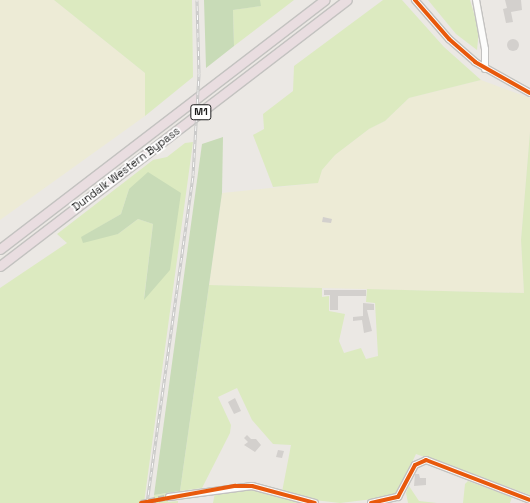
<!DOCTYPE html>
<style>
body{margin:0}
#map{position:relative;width:530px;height:503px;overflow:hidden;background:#ebe8e4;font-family:"Space Grotesk",sans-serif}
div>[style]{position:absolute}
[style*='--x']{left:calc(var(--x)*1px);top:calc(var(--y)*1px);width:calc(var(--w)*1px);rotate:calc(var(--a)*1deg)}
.farmland>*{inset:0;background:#edebd6}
.grass>*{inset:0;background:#dceac0}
.forest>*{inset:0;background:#c8dbb7}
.building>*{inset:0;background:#d3d0cd}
.round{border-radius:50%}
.minor-tunnel>*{height:6px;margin-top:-3px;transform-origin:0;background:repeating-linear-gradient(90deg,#c2bfbc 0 6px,transparent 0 9px)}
.roads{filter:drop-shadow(1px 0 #c3c2c0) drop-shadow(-1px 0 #c3c2c0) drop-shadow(0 1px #c3c2c0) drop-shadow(0 -1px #c3c2c0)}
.minor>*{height:6px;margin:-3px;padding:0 3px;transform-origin:3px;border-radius:3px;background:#fcfcfb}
.highway>*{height:9px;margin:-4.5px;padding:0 4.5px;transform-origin:4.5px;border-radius:4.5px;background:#e9dde0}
.rail>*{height:3px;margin-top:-1.5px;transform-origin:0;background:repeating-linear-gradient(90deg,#fff 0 4.5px,#c9c9c8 0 9px);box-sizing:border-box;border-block:1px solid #c9c9c8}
.cycleway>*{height:4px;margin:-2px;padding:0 2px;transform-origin:2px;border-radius:2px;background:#e8590c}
span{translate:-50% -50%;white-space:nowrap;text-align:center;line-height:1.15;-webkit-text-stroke:3.5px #fff;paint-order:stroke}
.shield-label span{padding:1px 3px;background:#fff;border:1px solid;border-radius:3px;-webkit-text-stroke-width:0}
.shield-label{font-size:10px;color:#1c1c1c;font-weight:700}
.street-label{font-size:11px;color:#1c1c1c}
</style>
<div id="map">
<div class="farmland">
<i style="clip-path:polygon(0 0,54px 0,145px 73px,145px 116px,0 220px)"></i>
<i style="clip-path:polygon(481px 80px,530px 98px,530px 132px,521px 240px,524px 293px,209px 285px,222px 193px,317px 183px,322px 170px,335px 155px,369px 129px,385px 121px,409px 98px)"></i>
</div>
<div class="grass">
<i style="clip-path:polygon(54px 0,192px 0,193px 77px,145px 116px,145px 73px)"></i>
<i style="clip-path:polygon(260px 0,294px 0,234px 46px,233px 10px,260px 6px)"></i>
<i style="clip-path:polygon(383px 0,402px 0,444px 47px,481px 80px,409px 98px,385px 121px,369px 129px,335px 155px,322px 170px,318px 183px,273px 187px,253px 135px,264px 129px,263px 114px,293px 91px,294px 66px)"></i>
<i style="clip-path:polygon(428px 0,470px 0,479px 30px,477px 50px,456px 34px)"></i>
<i style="clip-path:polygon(530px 132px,530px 495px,416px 454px,397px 494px,390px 497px,340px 503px,314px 500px,282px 492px,291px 445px,273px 444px,252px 420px,237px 388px,218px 397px,231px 425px,230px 433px,202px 488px,180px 491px,209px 285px,322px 288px,322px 297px,329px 296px,329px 311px,345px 314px,339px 341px,344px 353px,361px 348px,366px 359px,378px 356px,375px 303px,366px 302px,367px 289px,524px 293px,521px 240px)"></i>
<i style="clip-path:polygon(evenodd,193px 142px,144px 503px,0 503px,0 288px,67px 243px,57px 234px,153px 160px,167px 157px,185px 143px,193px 142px,129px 189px,180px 193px,144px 299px,153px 224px,138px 219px,118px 234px,82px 237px,121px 214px,129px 189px)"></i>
<i style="clip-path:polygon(468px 481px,512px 497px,510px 503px,463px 503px,465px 484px)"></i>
<i style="clip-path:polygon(409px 486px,419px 501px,437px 503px,408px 503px,406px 493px)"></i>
<i style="clip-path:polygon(243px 488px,257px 490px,302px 503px,213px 503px,215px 493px)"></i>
<i style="clip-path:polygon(169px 493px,168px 502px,178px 501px,178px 503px,153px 503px,154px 495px)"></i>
</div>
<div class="forest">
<i style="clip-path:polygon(204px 0,260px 0,261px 6px,233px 10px,234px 46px,206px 68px)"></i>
<i style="clip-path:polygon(223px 137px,222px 193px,180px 491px,154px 495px,202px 144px)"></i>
<i style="clip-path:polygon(148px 172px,181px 193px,170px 270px,144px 300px,153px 224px,138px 219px,118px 234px,83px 243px,81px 237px,121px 214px,129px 189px)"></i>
</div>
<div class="building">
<i style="clip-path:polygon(505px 0,521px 0,522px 10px,511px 12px,513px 22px,506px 23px,503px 9px,507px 8px)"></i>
<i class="round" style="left:507px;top:39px;width:12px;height:12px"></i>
<i style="clip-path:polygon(323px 217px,332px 219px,331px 223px,322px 222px)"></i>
<i style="clip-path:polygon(324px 290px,366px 290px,366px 296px,338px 296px,338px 310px,330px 310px,330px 295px,324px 295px)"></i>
<i style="clip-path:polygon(363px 303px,374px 304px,374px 310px,367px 310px,372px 331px,364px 333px,362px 320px,353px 321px,353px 317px,363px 316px)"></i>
<i style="clip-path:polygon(235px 398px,241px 411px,234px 414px,228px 402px)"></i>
<i style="clip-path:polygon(247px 435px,251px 439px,256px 439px,261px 445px,255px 452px,244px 445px,248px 442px,244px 438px)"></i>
<i style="clip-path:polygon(278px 450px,284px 451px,282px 458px,276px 457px)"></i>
<i style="clip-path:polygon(415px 474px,419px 474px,420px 478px,426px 478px,426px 485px,414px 486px)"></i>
</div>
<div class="minor-tunnel">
<i style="--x:141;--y:503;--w:29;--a:-12"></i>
</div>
<div class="roads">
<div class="minor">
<i style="--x:415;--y:0;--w:52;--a:48.9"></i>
<i style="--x:449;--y:39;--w:35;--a:41"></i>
<i style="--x:475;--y:62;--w:63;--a:29.4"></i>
<i style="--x:476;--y:0;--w:50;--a:79.6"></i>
<i style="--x:485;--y:49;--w:20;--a:90"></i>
<i style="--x:169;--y:497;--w:84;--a:-7.5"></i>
<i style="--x:252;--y:486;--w:65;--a:15.1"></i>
<i style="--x:371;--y:503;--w:28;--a:-13"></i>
<i style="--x:398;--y:497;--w:36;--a:-62"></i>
<i style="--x:415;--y:465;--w:12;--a:-24"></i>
<i style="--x:426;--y:460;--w:111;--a:21"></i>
</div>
<div class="highway">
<i style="--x:0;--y:249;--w:409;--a:-37.5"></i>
<i style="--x:0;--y:266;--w:437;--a:-37.5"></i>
</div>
</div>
<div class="rail">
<i style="--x:147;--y:503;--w:331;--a:-82"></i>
<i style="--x:193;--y:175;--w:102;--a:-86.6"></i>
<i style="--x:199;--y:73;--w:73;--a:-91.6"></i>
</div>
<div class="cycleway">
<i style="--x:415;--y:0;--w:52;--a:48.9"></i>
<i style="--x:449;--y:39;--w:35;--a:41"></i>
<i style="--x:475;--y:62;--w:63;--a:29.4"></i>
<i style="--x:141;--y:503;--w:96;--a:-10.3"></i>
<i style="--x:235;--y:486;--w:17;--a:0"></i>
<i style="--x:252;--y:486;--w:65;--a:15.1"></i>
<i style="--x:371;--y:503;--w:28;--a:-13"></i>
<i style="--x:398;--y:497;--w:36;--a:-62"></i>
<i style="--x:415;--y:465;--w:12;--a:-24"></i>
<i style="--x:426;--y:460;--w:111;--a:21"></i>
</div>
<div class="shield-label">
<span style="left:201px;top:112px">M1</span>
</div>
<div class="street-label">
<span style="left:126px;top:169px;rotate:-37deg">Dundalk Western Bypass</span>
</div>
</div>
